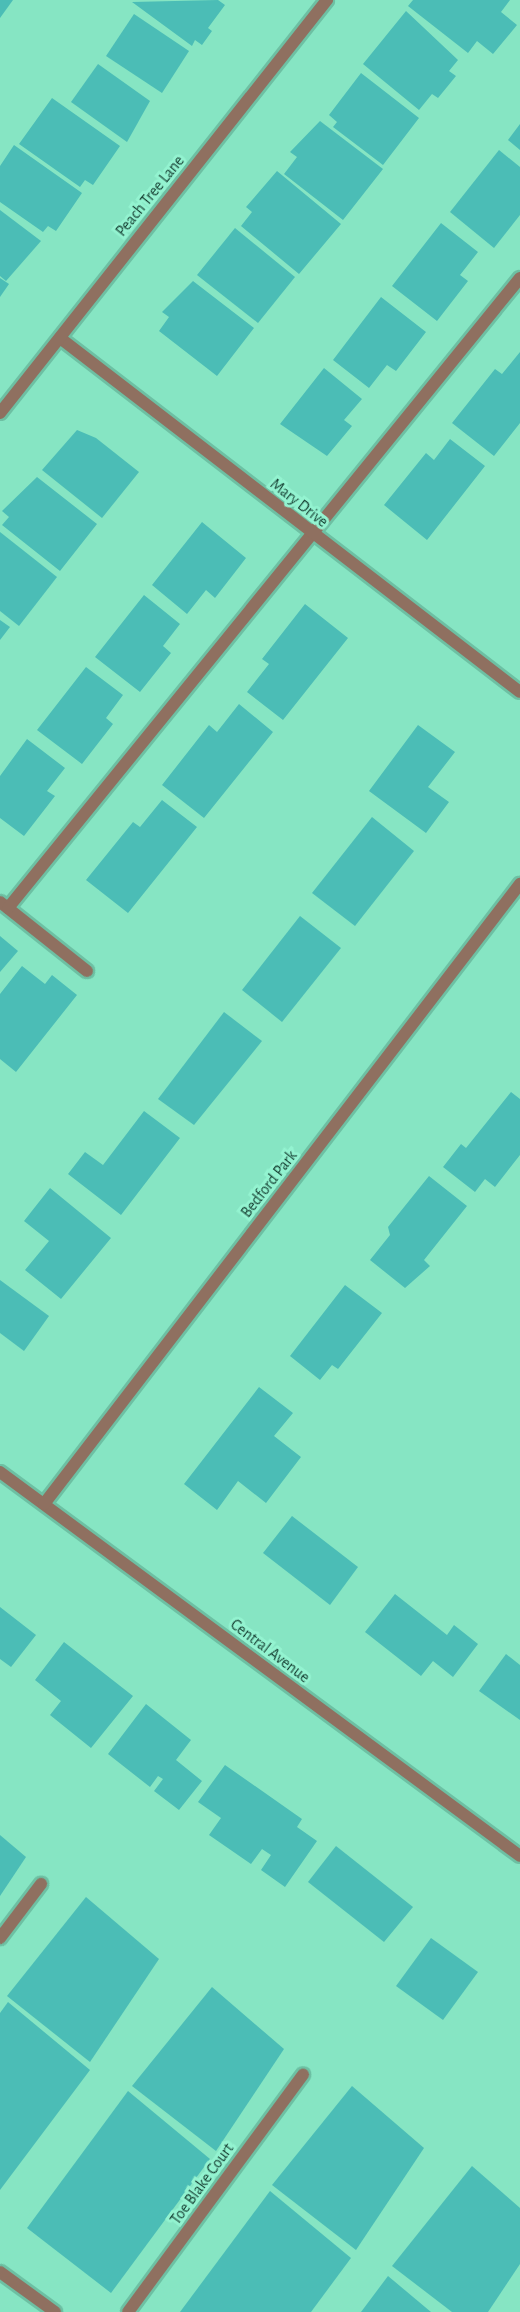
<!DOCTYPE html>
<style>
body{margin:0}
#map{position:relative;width:520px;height:2312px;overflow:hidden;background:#86e5c3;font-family:"Alegreya Sans",sans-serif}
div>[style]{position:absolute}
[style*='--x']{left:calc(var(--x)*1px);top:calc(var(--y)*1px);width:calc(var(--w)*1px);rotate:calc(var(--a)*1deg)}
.building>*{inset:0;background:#4bbdb6}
.roads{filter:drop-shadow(2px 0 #6dc0a3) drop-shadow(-2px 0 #6dc0a3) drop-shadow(0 2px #6dc0a3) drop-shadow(0 -2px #6dc0a3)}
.lane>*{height:12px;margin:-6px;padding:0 6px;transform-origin:6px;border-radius:6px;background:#8f7060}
.street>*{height:12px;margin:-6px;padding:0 6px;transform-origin:6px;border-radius:6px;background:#8f7060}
span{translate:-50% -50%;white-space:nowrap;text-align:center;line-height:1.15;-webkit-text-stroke:6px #93f3d0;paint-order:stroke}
.street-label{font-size:16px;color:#163f32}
</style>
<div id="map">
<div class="building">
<i style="clip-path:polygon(0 0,13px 0,0 18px)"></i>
<i style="clip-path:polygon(218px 0,225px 5px,208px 28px,212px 31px,202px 45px,195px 40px,192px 46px,132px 2px)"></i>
<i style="clip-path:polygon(413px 0,510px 0,501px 12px,517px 25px,493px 54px,477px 41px,468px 53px,408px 6px)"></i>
<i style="clip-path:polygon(406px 11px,458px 60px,449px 71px,456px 76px,438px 98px,432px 94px,419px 110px,363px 64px)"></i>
<i style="clip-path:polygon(134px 14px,189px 51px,162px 93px,106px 56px)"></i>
<i style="clip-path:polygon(98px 64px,150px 101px,127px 142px,71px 102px)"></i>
<i style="clip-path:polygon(361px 73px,419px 118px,383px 165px,333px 127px,337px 122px,329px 115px)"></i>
<i style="clip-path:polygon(52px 98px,120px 146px,93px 185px,85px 180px,80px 187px,19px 144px)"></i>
<i style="clip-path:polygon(320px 121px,383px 169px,343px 220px,284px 174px,297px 157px,290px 152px)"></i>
<i style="clip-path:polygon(520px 124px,520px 150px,508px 140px)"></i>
<i style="clip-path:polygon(14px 145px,82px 193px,56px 231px,48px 226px,43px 232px,0 202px,0 166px)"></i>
<i style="clip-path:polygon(499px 150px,520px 167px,520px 215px,494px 248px,450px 212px)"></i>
<i style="clip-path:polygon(277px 171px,341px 224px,299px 274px,241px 226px,252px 212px,246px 207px)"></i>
<i style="clip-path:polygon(0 210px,41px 241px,6px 281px,0 276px)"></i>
<i style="clip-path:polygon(441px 223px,478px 252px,460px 275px,468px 281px,437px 321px,392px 286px)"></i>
<i style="clip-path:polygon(235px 228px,295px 277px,258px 323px,197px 275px)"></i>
<i style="clip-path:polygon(0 278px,9px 284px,0 297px)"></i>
<i style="clip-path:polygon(193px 281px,254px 328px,217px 376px,159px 331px,169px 317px,162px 312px)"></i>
<i style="clip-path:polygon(381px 297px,426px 332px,396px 371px,387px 365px,369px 388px,333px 360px)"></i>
<i style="clip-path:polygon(520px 352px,520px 423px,494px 456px,452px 423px,495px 369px,502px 374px)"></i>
<i style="clip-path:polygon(324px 368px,362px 399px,344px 420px,352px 426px,327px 456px,280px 424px)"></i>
<i style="clip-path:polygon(77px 430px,96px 438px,139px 472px,102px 518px,42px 470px)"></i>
<i style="clip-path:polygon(450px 439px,485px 466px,427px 540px,384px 505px,426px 453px,434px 460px)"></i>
<i style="clip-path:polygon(37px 477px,97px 524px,60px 571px,2px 525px,9px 517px,2px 511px)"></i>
<i style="clip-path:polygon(202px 522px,246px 558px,215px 598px,206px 590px,187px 614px,152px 585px)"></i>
<i style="clip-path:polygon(0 532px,57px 577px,19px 626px,0 611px)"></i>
<i style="clip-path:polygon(144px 595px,180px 624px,163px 646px,171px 653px,140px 692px,95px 657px)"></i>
<i style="clip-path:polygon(305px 604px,348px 638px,283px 720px,247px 692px,269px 664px,262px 659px)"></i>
<i style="clip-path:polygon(0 620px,10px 627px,0 640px)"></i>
<i style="clip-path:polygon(86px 667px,123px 695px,106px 718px,113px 724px,82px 764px,37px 730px)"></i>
<i style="clip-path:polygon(239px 704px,273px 732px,204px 818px,162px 785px,209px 725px,217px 732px)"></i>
<i style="clip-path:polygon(418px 725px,455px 752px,428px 787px,449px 802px,426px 833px,369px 791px)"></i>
<i style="clip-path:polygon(27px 739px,65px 768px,47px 791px,55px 796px,24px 836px,0 818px,0 776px)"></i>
<i style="clip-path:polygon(162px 800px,197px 827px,128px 913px,86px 880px,133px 822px,140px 827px)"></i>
<i style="clip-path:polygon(372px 817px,414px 851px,355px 926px,312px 893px)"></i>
<i style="clip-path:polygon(300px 916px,341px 948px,282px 1022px,242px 990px)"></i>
<i style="clip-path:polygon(0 936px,18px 951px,0 972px)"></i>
<i style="clip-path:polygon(22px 966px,45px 984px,52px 975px,77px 995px,16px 1072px,0 1059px,0 994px)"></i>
<i style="clip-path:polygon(224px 1012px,262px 1041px,194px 1125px,158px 1099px)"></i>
<i style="clip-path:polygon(511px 1092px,520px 1099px,520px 1155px,495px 1187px,485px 1179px,475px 1192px,443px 1167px,461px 1144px,466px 1148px)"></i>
<i style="clip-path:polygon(144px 1111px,180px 1138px,121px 1215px,68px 1174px,85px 1152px,103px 1165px)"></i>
<i style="clip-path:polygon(429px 1176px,467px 1206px,424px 1260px,430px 1266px,405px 1288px,370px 1260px,390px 1235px,388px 1227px)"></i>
<i style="clip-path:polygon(50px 1188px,111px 1238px,61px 1299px,25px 1270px,49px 1241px,24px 1221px)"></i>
<i style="clip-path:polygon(0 1280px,49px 1316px,24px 1351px,0 1333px)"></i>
<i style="clip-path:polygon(345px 1285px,382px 1313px,338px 1369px,332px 1365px,320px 1380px,290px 1356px)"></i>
<i style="clip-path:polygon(259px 1387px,293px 1413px,274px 1436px,301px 1457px,266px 1503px,238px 1481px,217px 1510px,184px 1484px)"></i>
<i style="clip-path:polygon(292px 1516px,358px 1567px,330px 1605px,263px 1553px)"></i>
<i style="clip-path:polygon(395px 1594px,447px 1635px,454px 1625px,478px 1644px,453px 1677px,433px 1661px,421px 1676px,365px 1632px)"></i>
<i style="clip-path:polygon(0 1607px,36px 1635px,11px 1667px,0 1659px)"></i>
<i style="clip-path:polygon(64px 1642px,133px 1696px,91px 1748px,50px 1715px,61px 1701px,35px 1680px)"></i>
<i style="clip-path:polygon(506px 1654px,520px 1665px,520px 1720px,479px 1691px)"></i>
<i style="clip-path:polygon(146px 1704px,191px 1740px,176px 1760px,202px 1781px,179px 1810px,154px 1791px,163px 1779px,158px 1776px,150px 1787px,108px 1754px)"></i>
<i style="clip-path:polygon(225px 1765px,302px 1819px,297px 1827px,317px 1841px,285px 1887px,261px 1870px,271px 1855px,262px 1849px,251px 1864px,209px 1835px,221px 1818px,198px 1802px)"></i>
<i style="clip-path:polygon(0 1835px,26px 1857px,0 1896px)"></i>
<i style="clip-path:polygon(336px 1846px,413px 1907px,384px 1942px,308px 1882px)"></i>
<i style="clip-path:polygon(86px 1897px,159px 1959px,90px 2062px,7px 1996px)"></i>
<i style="clip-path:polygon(431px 1938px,478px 1972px,443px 2020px,396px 1986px)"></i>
<i style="clip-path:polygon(212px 1987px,284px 2049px,216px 2151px,132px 2086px)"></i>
<i style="clip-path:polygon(8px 2002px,90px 2070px,0 2190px,0 2013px)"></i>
<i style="clip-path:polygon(352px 2086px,424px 2148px,356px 2250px,272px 2185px)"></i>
<i style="clip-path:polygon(128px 2091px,210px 2159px,111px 2293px,27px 2228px)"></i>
<i style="clip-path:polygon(472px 2166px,520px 2208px,520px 2264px,488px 2312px,452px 2312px,392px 2266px)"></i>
<i style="clip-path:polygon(270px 2191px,351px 2258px,311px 2312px,180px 2312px)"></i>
<i style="clip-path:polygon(388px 2276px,431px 2312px,361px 2312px)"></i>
</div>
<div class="roads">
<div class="lane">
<i style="--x:0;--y:902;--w:111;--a:38.4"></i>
<i style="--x:8;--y:908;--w:812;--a:-50.9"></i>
</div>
<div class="street">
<i style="--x:60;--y:338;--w:580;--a:37.58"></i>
<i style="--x:0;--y:413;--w:527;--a:-51.63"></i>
<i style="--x:0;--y:1472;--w:646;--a:36.44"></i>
<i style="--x:44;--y:1504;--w:782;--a:-52.49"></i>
<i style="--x:0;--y:1938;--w:68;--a:-52.8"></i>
<i style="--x:0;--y:2272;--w:68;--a:36"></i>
<i style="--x:128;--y:2312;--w:295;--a:-53.6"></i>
</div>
</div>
<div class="street-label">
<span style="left:150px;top:196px;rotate:-51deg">Peach Tree Lane</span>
<span style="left:299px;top:503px;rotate:38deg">Mary Drive</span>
<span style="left:269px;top:1184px;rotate:-52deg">Bedford Park</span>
<span style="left:270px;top:1651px;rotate:37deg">Central Avenue</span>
<span style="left:202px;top:2184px;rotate:-54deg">Toe Blake Court</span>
</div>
</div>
